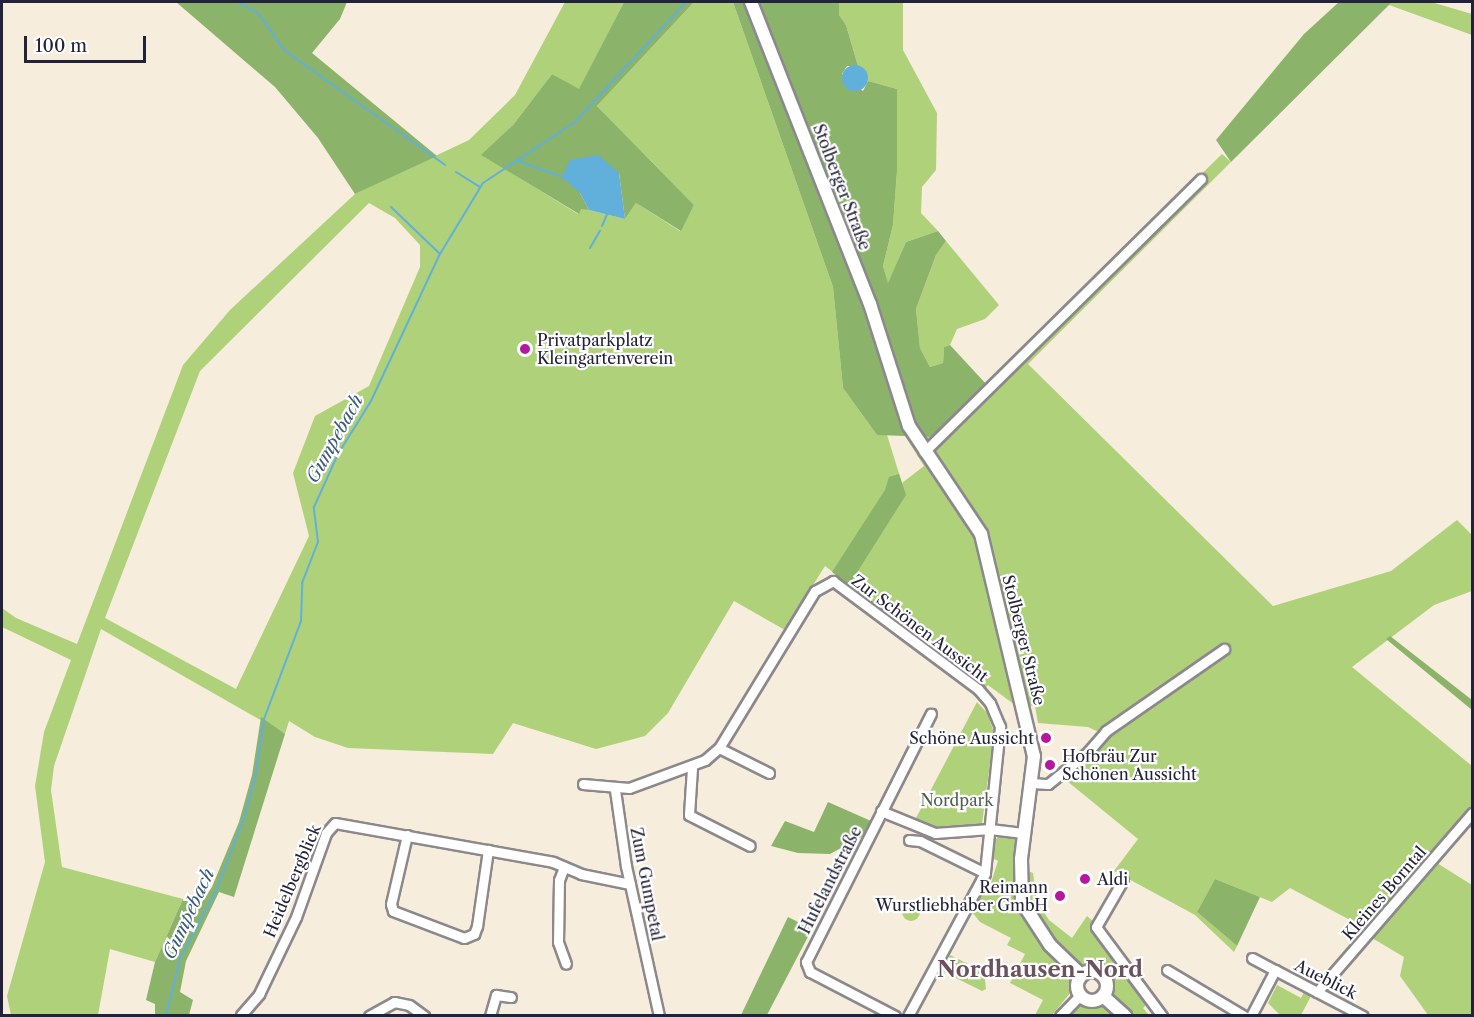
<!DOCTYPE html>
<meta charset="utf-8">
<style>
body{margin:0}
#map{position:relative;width:1474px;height:1017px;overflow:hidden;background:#f6eddc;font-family:"Libre Caslon Text",serif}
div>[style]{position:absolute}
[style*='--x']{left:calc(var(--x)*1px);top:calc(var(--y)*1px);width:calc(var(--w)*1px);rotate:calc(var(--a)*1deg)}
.green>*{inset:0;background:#afd179}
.round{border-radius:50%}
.forest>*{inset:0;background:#8bb369}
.water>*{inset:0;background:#61b0db}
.stream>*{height:2px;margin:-1px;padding:0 1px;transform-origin:1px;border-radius:1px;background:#61b0db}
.roads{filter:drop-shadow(2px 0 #8c888c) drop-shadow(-2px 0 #8c888c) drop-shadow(0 2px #8c888c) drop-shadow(0 -2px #8c888c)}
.minor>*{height:9px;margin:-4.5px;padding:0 4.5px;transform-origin:4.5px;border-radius:4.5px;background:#fff}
.major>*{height:12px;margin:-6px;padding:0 6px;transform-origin:6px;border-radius:6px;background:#fff}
.major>.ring{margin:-6px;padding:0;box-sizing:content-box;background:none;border:12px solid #fff;border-radius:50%}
.dots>*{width:16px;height:16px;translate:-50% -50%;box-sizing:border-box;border:3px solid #fff;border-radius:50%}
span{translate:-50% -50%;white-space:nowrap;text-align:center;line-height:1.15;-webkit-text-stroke:4.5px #fff;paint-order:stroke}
.street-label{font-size:16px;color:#22223b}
.poi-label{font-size:16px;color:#22223b}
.left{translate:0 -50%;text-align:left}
.right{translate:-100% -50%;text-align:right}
.park-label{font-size:16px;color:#535f51}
.water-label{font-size:18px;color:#3b5b7b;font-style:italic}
.district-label{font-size:22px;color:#6c515e;font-weight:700}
.frame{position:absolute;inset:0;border:3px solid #22223b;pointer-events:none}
.scale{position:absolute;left:24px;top:36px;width:122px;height:27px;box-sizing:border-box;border:3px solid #22223b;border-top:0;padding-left:8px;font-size:18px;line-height:21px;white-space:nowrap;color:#22223b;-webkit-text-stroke:4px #fff;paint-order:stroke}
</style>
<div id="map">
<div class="green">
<i style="clip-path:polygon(evenodd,565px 2px,624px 2px,579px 90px,552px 74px,513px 125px,482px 155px,578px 214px,581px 208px,625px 219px,636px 203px,680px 231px,694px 205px,597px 106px,694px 2px,733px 2px,833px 287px,843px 388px,877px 435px,887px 435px,902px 483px,924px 466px,905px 436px,933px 437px,1222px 154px,1231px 162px,1028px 364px,1273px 606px,1391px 571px,1457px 520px,1472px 535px,1472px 591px,1434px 605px,1352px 667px,1472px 766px,1472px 828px,1469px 827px,1437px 863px,1472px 885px,1472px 1015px,1428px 1015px,1400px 976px,1404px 957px,1372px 938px,1367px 929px,1290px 888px,1272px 902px,1215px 879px,1197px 912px,1237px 946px,1234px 952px,1195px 915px,1114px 871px,1138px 839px,1067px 781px,1110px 737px,1088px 727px,1038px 723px,1035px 706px,1015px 705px,988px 685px,985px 688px,825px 566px,785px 630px,734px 601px,668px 713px,645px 736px,596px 749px,513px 723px,493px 754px,348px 748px,315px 737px,289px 721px,285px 734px,101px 629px,54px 766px,51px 790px,62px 867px,183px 899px,155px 962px,110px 949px,98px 1015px,11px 1015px,7px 996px,45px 862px,35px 786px,44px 732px,71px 660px,2px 627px,2px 608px,16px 618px,77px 644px,183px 365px,230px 310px,355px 194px,469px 140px,515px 95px,565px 2px,369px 203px,395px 218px,420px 245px,420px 267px,369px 386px,315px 416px,293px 473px,309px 536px,236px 689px,105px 618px,200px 371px,369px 203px)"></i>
<i style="clip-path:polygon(839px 2px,903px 2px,903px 50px,937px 113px,936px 170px,922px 187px,921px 213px,938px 231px,906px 242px,888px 284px,883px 266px,893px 225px,897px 171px,897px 89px,868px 81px,858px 66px,846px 25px,839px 15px)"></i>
<i style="clip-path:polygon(1392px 2px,1431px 2px,1472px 14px,1472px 35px,1389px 5px)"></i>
<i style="clip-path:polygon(946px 241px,999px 305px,985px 319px,957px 329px,950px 345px,944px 347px,943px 363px,930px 367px,920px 348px,916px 309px,936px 255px)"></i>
<i style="clip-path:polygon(977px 702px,988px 714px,994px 733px,982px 824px,939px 830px,915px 820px)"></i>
<i style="clip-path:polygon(1001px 833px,1010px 833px,1019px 844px,1015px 892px,1025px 917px,1074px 979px,1071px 992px,1052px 1015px,1035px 1015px,1043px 1000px,1010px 983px,1025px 954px,1007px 945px,1011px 938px,980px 922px,972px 912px,981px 892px,987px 894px,990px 886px,998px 861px,991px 857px,993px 843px)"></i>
<i style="clip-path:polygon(1025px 870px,1033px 873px,1037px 902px,1049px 920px,1072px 938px,1087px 916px,1095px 923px,1148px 1003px,1143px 1008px,1149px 1015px,1130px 1015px,1113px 995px,1108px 975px,1073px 960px,1040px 925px,1027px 901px)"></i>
<i class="round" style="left:902px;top:903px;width:18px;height:18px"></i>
<i style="clip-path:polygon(950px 955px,984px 972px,986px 989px,982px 991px,942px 971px)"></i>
<i style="clip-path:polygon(1277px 985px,1301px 998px,1304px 992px,1311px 996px,1301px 1015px,1280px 1015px,1268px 1003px)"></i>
<i style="clip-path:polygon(1084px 1003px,1105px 1007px,1116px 1015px,1068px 1016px)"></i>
</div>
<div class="forest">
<i style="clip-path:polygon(176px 2px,347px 2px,340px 19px,312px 53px,437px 156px,355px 194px,318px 138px,275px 87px)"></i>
<i style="clip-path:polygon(624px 2px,694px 2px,597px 106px,694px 205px,681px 231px,636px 203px,625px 219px,619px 173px,580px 193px,589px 210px,581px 209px,579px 214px,481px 155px,513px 125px,552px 74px,579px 89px)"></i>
<i style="clip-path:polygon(733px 2px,839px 2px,839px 15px,846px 25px,858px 66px,847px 66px,842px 74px,863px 91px,868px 81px,897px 89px,897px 171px,893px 225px,883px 266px,888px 283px,906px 242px,938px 231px,946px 241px,936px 255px,916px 309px,920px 348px,930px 367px,943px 363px,944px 347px,950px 345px,987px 385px,933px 437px,877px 435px,843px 388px,833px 287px)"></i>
<i style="clip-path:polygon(1339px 2px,1392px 2px,1231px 162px,1216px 140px,1304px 34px)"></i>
<i style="clip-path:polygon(899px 474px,906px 495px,849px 585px,832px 572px,885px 490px,889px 477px)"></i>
<i style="clip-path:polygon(1390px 636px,1472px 700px,1472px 710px,1386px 639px)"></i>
<i style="clip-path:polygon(261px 717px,285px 734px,234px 897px,219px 892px,186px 961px,180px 992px,193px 1000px,189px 1015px,155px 1015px,155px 1004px,146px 1000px,155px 962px,183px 899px,201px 904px,212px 887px,239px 822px,252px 775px)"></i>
<i style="clip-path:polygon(828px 802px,871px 821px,863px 836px,830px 854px,798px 853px,771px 846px,785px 821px,814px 832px)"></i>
<i style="clip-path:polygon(1215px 879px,1260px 897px,1237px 946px,1197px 912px)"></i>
<i style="clip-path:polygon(788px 917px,812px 929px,767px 1015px,741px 1015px)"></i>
</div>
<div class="water">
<i class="round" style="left:842px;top:65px;width:26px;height:26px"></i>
<i style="clip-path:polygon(598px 155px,619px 173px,625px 219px,589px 210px,580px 193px,562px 177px,570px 160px)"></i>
</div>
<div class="stream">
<i style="--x:238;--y:2;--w:24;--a:30"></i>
<i style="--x:259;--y:14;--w:44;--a:55.2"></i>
<i style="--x:284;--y:50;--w:198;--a:35.5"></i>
<i style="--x:515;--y:160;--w:51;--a:19.5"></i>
<i style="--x:456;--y:172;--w:28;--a:32"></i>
<i style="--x:391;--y:207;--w:68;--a:43.8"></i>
<i style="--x:602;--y:226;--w:13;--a:-67"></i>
<i style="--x:590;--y:248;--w:20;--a:-60"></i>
<i style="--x:166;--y:1016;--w:59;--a:-76.2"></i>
<i style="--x:180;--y:959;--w:77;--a:-62.1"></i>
<i style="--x:216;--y:891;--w:75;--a:-68.9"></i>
<i style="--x:243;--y:821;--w:45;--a:-74.4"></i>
<i style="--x:255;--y:778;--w:60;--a:-81.3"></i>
<i style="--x:264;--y:719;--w:105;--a:-69.3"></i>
<i style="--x:301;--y:621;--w:38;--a:-88"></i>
<i style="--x:302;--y:583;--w:44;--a:-68.7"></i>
<i style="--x:318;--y:542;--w:35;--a:-97"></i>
<i style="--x:314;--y:507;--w:58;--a:-65.6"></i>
<i style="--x:338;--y:454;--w:62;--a:-58.1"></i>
<i style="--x:371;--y:401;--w:162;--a:-64.9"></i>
<i style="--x:440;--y:254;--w:83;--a:-58.8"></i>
<i style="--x:483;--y:183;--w:110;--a:-33.5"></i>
<i style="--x:575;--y:122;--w:163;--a:-47.2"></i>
</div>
<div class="roads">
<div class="minor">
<i style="--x:924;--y:452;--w:389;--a:-44.6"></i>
<i style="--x:719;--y:748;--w:56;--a:26.6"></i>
<i style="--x:692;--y:768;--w:47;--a:93.7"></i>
<i style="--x:689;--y:815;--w:68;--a:26.9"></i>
<i style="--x:1032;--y:783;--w:16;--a:4"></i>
<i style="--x:1048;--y:784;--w:50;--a:-38.5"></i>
<i style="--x:1087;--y:753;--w:29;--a:-49"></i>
<i style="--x:1106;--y:731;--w:144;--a:-34.8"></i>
<i style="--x:583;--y:784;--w:46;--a:5"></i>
<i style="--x:629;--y:788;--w:81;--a:-20.2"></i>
<i style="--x:705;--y:760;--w:18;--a:-41"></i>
<i style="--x:719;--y:748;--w:184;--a:-58.6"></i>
<i style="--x:815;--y:591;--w:21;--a:-29"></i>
<i style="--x:833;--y:581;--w:181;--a:36.7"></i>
<i style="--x:978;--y:689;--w:18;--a:49"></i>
<i style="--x:990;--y:703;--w:26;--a:67"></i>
<i style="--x:1000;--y:727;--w:147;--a:95.9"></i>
<i style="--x:985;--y:873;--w:162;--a:118.3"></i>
<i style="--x:615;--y:790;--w:77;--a:81.8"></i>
<i style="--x:626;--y:866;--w:154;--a:77.6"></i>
<i style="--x:881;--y:811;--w:58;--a:22.2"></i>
<i style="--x:935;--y:833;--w:55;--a:-4.2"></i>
<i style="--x:990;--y:829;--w:35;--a:7"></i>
<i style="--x:407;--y:835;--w:71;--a:103.1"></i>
<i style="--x:391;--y:904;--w:7;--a:74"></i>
<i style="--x:393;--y:911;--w:76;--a:20.8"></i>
<i style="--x:464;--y:938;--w:11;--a:-22"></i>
<i style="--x:474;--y:934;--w:9;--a:-69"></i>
<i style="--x:477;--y:926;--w:77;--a:-81.8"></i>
<i style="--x:909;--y:840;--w:11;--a:5"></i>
<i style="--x:920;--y:841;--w:72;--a:26.2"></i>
<i style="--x:564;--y:867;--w:14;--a:111"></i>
<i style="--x:559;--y:880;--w:62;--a:90.9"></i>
<i style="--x:558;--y:942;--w:23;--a:70"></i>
<i style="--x:1123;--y:880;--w:54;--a:119.9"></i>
<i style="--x:1096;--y:927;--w:111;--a:53.4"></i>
<i style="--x:1252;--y:958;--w:26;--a:28"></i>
<i style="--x:1167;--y:970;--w:90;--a:30.9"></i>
<i style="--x:1317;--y:992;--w:237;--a:-49.1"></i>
<i style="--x:241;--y:1015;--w:28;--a:-49"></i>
<i style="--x:259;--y:994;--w:85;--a:-64.3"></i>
<i style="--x:296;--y:917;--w:89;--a:-70.3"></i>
<i style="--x:326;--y:833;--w:13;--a:-48"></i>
<i style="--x:335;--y:823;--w:221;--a:10.1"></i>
<i style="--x:553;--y:862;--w:30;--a:23"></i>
<i style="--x:581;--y:874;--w:50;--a:11.5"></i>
<i style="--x:369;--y:1016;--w:29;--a:-29"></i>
<i style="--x:394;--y:1002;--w:15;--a:11"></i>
<i style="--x:409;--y:1005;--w:19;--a:36"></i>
<i style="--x:490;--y:1016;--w:22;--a:-74"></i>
<i style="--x:496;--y:995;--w:15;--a:8"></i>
<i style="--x:895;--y:1016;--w:96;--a:-152.6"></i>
<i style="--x:810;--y:972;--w:11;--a:-112"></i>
<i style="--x:806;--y:962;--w:278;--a:-63.3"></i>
<i style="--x:1060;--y:1016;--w:29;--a:-46"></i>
<i style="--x:1251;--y:1016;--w:52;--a:-62.4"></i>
<i style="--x:1275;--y:970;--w:99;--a:27.6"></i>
</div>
<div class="major">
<i style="--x:751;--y:2;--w:325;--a:68.5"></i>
<i style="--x:870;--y:304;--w:128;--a:72.3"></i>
<i style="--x:909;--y:426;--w:130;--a:56.3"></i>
<i style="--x:981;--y:534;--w:228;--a:76.6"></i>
<i style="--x:1034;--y:756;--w:104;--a:97.2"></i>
<i style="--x:1021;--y:859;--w:43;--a:88.7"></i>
<i style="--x:1022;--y:902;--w:51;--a:56.9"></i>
<i style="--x:1050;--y:945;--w:43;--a:44.1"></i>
<i class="ring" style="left:1077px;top:971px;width:18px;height:18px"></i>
<i style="--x:1103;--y:996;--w:30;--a:42"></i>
</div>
</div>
<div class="dots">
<i style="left:525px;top:349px;background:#b5179e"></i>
<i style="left:1046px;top:738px;background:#b5179e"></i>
<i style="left:1050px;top:765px;background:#b5179e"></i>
<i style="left:1085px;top:879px;background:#b5179e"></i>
<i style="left:1060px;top:896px;background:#b5179e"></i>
</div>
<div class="street-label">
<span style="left:842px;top:187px;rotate:69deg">Stolberger Straße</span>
<span style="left:920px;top:628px;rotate:37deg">Zur Schönen Aussicht</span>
<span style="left:1024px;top:640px;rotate:76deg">Stolberger Straße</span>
<span style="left:830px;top:880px;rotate:-63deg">Hufelandstraße</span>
<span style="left:292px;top:881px;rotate:-67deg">Heidelbergblick</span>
<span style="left:647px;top:884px;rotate:79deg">Zum Gumpetal</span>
<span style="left:1384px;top:893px;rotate:-49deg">Kleines Borntal</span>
<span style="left:1326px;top:979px;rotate:27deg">Aueblick</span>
</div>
<div class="poi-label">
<span class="left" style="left:537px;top:349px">Privatparkplatz<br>Kleingartenverein</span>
<span class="right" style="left:1034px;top:738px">Schöne Aussicht</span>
<span class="left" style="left:1062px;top:765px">Hofbräu Zur<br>Schönen Aussicht</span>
<span class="left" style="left:1097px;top:879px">Aldi</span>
<span class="right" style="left:1048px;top:896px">Reimann<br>Wurstliebhaber GmbH</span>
</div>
<div class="park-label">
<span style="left:957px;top:800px">Nordpark</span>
</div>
<div class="water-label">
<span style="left:335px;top:439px;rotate:-61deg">Gumpebach</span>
<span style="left:189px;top:914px;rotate:-65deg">Gumpebach</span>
</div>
<div class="district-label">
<span style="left:1040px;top:970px">Nordhausen-Nord</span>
</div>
<div class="frame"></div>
<div class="scale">100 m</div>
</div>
